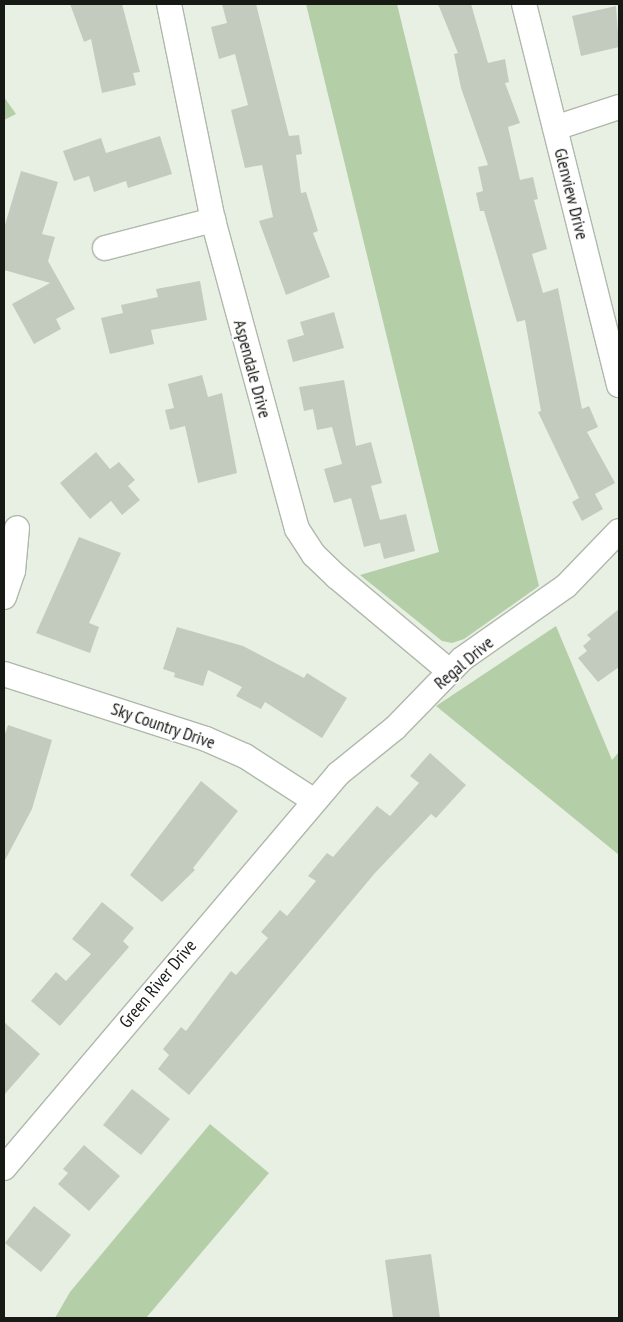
<!DOCTYPE html>
<style>
body{margin:0}
#map{position:relative;width:623px;height:1322px;overflow:hidden;background:#e8f0e4;font-family:"PT Sans Narrow",sans-serif}
div>[style]{position:absolute}
[style*='--x']{left:calc(var(--x)*1px);top:calc(var(--y)*1px);width:calc(var(--w)*1px);rotate:calc(var(--a)*1deg)}
.green>*{inset:0;background:#b4cfa7}
.building>*{inset:0;background:#c3cbbf}
.roads{filter:drop-shadow(1px 0 #b0b8ac) drop-shadow(-1px 0 #b0b8ac) drop-shadow(0 1px #b0b8ac) drop-shadow(0 -1px #b0b8ac)}
.minor>*{height:24px;margin:-12px;padding:0 12px;transform-origin:12px;border-radius:12px;background:#fff}
span{translate:-50% -50%;white-space:nowrap;text-align:center;line-height:1.15;-webkit-text-stroke:4px #fff;paint-order:stroke}
.street-label{font-size:18px;color:#171915}
.frame{position:absolute;inset:0;border:5px solid #171915;pointer-events:none}
</style>
<div id="map">
<div class="green">
<i style="clip-path:polygon(306px 4px,397px 4px,539px 586px,464px 639px,452px 643px,442px 641px,360px 575px,439px 552px)"></i>
<i style="clip-path:polygon(4px 97px,16px 114px,4px 120px)"></i>
<i style="clip-path:polygon(556px 626px,612px 760px,619px 752px,619px 855px,436px 706px)"></i>
<i style="clip-path:polygon(210px 1124px,269px 1173px,146px 1318px,55px 1318px,70px 1292px)"></i>
</div>
<div class="building">
<i style="clip-path:polygon(70px 4px,122px 4px,140px 72px,133px 73px,136px 85px,102px 93px,91px 39px,84px 42px)"></i>
<i style="clip-path:polygon(222px 4px,256px 4px,289px 136px,299px 135px,302px 154px,296px 155px,301px 193px,306px 192px,318px 231px,313px 233px,330px 277px,286px 295px,259px 221px,273px 217px,262px 165px,245px 168px,231px 110px,248px 105px,235px 54px,219px 59px,211px 27px,227px 23px)"></i>
<i style="clip-path:polygon(438px 4px,471px 4px,488px 63px,505px 59px,509px 82px,505px 83px,520px 123px,508px 127px,520px 180px,533px 177px,538px 199px,534px 200px,547px 249px,532px 254px,543px 293px,558px 288px,582px 409px,589px 406px,598px 427px,587px 432px,615px 483px,595px 494px,603px 509px,582px 521px,572px 502px,579px 498px,538px 412px,541px 411px,525px 320px,517px 322px,484px 211px,480px 211px,476px 193px,483px 191px,478px 167px,488px 165px,461px 88px,454px 54px,458px 53px)"></i>
<i style="clip-path:polygon(616px 6px,619px 47px,581px 56px,572px 16px)"></i>
<i style="clip-path:polygon(160px 136px,172px 174px,128px 188px,126px 181px,94px 192px,89px 176px,74px 181px,63px 151px,101px 138px,106px 153px)"></i>
<i style="clip-path:polygon(21px 171px,58px 182px,42px 234px,55px 237px,48px 261px,75px 309px,56px 319px,61px 329px,34px 344px,12px 304px,50px 283px,4px 270px,4px 228px)"></i>
<i style="clip-path:polygon(200px 281px,207px 320px,151px 330px,154px 344px,110px 354px,101px 318px,123px 313px,121px 305px,158px 297px,156px 289px)"></i>
<i style="clip-path:polygon(334px 312px,344px 348px,293px 362px,287px 340px,304px 335px,300px 322px)"></i>
<i style="clip-path:polygon(202px 375px,208px 397px,222px 393px,237px 473px,198px 483px,185px 426px,170px 430px,165px 410px,174px 408px,168px 384px)"></i>
<i style="clip-path:polygon(344px 380px,356px 446px,371px 442px,382px 483px,371px 486px,380px 520px,406px 514px,415px 551px,384px 559px,380px 543px,364px 547px,351px 498px,334px 503px,324px 469px,342px 464px,332px 427px,317px 430px,313px 409px,304px 411px,299px 387px)"></i>
<i style="clip-path:polygon(96px 452px,110px 469px,119px 462px,135px 480px,128px 486px,140px 500px,122px 515px,111px 501px,90px 519px,60px 483px)"></i>
<i style="clip-path:polygon(79px 537px,121px 553px,89px 623px,99px 627px,90px 653px,36px 633px)"></i>
<i style="clip-path:polygon(619px 609px,619px 667px,598px 682px,578px 658px,587px 651px,583px 646px,591px 639px,587px 635px)"></i>
<i style="clip-path:polygon(177px 627px,243px 646px,304px 678px,307px 673px,347px 698px,322px 738px,265px 702px,261px 709px,236px 696px,242px 687px,208px 670px,203px 686px,174px 677px,175px 673px,163px 669px)"></i>
<i style="clip-path:polygon(8px 725px,52px 740px,32px 809px,4px 862px,4px 737px)"></i>
<i style="clip-path:polygon(430px 753px,466px 785px,436px 818px,431px 814px,375px 873px,189px 1095px,158px 1069px,169px 1055px,163px 1049px,181px 1027px,186px 1031px,231px 971px,236px 975px,268px 938px,261px 932px,280px 910px,287px 916px,316px 881px,308px 876px,327px 853px,333px 857px,377px 806px,390px 816px,419px 783px,410px 776px)"></i>
<i style="clip-path:polygon(201px 781px,238px 811px,193px 868px,195px 870px,162px 902px,130px 875px)"></i>
<i style="clip-path:polygon(102px 902px,134px 928px,123px 941px,129px 947px,60px 1026px,31px 1001px,56px 972px,66px 981px,91px 954px,72px 939px)"></i>
<i style="clip-path:polygon(4px 1022px,40px 1054px,4px 1095px)"></i>
<i style="clip-path:polygon(132px 1089px,170px 1119px,141px 1155px,103px 1125px)"></i>
<i style="clip-path:polygon(84px 1145px,120px 1176px,89px 1211px,58px 1184px,68px 1173px,63px 1169px)"></i>
<i style="clip-path:polygon(34px 1206px,71px 1235px,41px 1272px,5px 1243px)"></i>
<i style="clip-path:polygon(431px 1254px,440px 1318px,393px 1318px,385px 1260px)"></i>
</div>
<div class="roads">
<div class="minor">
<i style="--x:169;--y:4;--w:220;--a:78.5"></i>
<i style="--x:213;--y:220;--w:320;--a:74.8"></i>
<i style="--x:297;--y:529;--w:31;--a:57"></i>
<i style="--x:314;--y:555;--w:32;--a:44"></i>
<i style="--x:337;--y:577;--w:146;--a:40"></i>
<i style="--x:524;--y:4;--w:393;--a:76"></i>
<i style="--x:555;--y:128;--w:67;--a:-18.2"></i>
<i style="--x:105;--y:248;--w:112;--a:-14.5"></i>
<i style="--x:4;--y:597;--w:28;--a:-71"></i>
<i style="--x:13;--y:571;--w:43;--a:-84.7"></i>
<i style="--x:4;--y:674;--w:212;--a:17.8"></i>
<i style="--x:206;--y:739;--w:43;--a:23.6"></i>
<i style="--x:245;--y:756;--w:81;--a:32.9"></i>
<i style="--x:4;--y:1168;--w:517;--a:-49.71"></i>
<i style="--x:338;--y:774;--w:73;--a:-38.9"></i>
<i style="--x:395;--y:728;--w:96;--a:-45.8"></i>
<i style="--x:462;--y:659;--w:127;--a:-35.1"></i>
<i style="--x:566;--y:586;--w:76;--a:-46.1"></i>
</div>
</div>
<div class="street-label">
<span style="left:571px;top:194px;rotate:76deg">Glenview Drive</span>
<span style="left:252px;top:369px;rotate:75deg">Aspendale Drive</span>
<span style="left:464px;top:663px;rotate:-40deg">Regal Drive</span>
<span style="left:163px;top:726px;rotate:19deg">Sky Country Drive</span>
<span style="left:158px;top:984px;rotate:-50deg">Green River Drive</span>
</div>
<div class="frame"></div>
</div>
